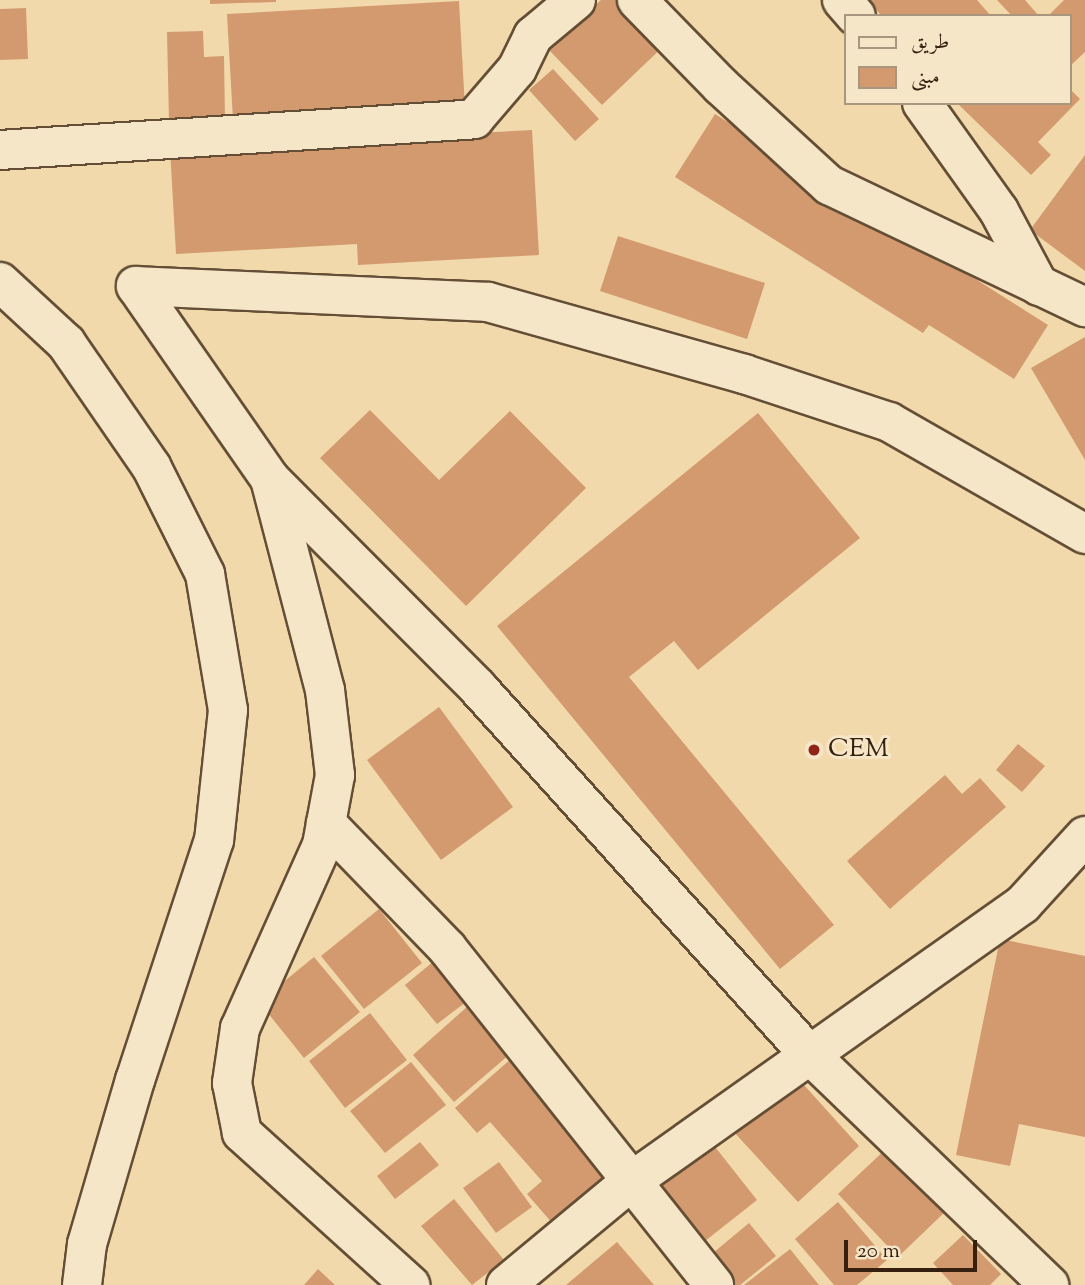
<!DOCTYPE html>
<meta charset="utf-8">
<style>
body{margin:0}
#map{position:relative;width:1085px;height:1285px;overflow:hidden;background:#f1d9ab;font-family:"Sorts Mill Goudy",Amiri,serif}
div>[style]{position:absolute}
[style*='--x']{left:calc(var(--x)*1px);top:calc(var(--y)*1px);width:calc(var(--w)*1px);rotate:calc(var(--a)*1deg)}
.building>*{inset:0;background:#d39a6f}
.roads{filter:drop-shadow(2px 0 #644e35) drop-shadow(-2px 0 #644e35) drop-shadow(0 2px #644e35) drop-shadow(0 -2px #644e35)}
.street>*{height:38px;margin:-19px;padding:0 19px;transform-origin:19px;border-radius:19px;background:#f6e6c8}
.secondary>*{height:38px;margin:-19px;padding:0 19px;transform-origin:19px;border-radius:19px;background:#f6e6c8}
.dots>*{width:19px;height:19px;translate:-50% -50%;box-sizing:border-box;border:4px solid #f6e6c8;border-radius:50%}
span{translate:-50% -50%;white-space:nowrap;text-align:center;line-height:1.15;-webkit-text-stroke:6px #f6e6c8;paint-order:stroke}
.poi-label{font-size:26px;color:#351f0e}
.left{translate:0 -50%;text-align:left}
.legend{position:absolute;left:844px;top:14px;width:228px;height:91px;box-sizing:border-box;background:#f6e6c8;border:2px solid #a9967e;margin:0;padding:9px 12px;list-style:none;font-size:21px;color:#351f0e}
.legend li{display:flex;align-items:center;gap:14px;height:35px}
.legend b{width:35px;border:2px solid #a9967e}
.scale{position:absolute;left:844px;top:1240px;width:133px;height:32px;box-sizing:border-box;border:4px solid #351f0e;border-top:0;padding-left:9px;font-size:21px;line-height:24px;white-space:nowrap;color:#351f0e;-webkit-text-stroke:5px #f6e6c8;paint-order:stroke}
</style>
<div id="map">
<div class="building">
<i style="clip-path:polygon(210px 0,276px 0,276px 2px,210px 4px)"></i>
<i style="clip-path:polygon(601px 0,631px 0,670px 40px,602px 105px,549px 50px)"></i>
<i style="clip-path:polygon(867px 0,977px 0,991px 16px,882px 16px)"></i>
<i style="clip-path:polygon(997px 0,1025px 0,1039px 16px,1012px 16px)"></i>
<i style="clip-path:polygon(1064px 0,1085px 0,1085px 52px,1069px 67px,1069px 16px,1048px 16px)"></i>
<i style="clip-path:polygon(459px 1px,465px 108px,233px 120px,227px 14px)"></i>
<i style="clip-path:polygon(26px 8px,28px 59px,0 60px,0 9px)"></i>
<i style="clip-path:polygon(203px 31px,204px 57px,224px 56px,225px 120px,169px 122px,167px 32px)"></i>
<i style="clip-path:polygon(553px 69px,599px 119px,575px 141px,529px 90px)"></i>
<i style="clip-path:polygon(1069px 88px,1080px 99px,1038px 142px,1051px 155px,1031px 175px,957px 103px,1069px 103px)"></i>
<i style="clip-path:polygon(715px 114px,1048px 325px,1014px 379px,929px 325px,923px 333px,675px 177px)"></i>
<i style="clip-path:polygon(532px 130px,539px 255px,358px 265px,357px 244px,176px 254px,170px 149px)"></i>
<i style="clip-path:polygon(1085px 155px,1085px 271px,1030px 230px)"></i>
<i style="clip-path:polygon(618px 236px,765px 283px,747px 339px,600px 291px)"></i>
<i style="clip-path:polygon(1085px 337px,1085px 460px,1031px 368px)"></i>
<i style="clip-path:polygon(370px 410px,439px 480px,510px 411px,586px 488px,466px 606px,320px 458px)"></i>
<i style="clip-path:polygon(758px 413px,860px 538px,698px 670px,674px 641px,629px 677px,834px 925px,780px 969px,497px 626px)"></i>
<i style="clip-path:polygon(439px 707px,513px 807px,441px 860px,367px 760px)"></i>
<i style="clip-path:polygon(1018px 744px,1045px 766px,1022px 792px,996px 770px)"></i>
<i style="clip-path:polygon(945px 775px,962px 794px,980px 778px,1006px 807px,890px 909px,847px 861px)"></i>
<i style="clip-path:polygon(379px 909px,422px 963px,364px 1009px,321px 956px)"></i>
<i style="clip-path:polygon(1000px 939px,1085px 956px,1085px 1137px,1019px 1124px,1010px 1166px,956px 1155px)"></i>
<i style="clip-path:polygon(314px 957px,360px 1012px,304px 1058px,259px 1002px)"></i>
<i style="clip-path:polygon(434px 961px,466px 1002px,437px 1024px,405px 985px)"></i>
<i style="clip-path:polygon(468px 1006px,510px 1054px,454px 1102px,413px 1055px)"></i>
<i style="clip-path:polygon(370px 1013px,407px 1060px,345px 1108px,309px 1061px)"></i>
<i style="clip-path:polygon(513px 1057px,614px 1170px,553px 1224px,527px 1194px,542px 1181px,490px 1122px,477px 1133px,455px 1108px)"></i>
<i style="clip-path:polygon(411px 1062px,446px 1105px,385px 1153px,350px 1111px)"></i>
<i style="clip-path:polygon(795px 1075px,859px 1146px,798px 1202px,733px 1131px)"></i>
<i style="clip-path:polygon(708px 1138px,757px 1200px,700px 1245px,651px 1182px)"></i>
<i style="clip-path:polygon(420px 1142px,439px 1165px,395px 1199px,377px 1176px)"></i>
<i style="clip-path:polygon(888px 1147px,947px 1210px,898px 1257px,838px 1194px)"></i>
<i style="clip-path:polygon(499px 1162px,532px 1207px,496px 1233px,463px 1188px)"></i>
<i style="clip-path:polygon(454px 1199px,504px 1260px,472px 1285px,421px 1226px)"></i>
<i style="clip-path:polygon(838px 1202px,887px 1260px,857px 1285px,834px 1285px,795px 1239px)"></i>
<i style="clip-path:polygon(749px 1223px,776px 1256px,740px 1285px,730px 1285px,707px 1258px)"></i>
<i style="clip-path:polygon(963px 1235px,1001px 1274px,990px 1285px,953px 1285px,933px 1263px)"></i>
<i style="clip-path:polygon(617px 1242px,654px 1285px,566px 1285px)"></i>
<i style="clip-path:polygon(790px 1249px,819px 1285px,744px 1285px)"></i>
<i style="clip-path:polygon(318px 1269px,335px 1285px,304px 1285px)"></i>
</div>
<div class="roads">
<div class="street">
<i style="--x:637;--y:0;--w:120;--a:45.7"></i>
<i style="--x:721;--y:86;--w:147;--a:42.5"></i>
<i style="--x:829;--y:185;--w:284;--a:25.5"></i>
<i style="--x:842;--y:0;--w:21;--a:49"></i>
<i style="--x:922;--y:103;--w:133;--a:54.5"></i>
<i style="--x:999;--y:211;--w:85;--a:61.9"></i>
<i style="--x:0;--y:150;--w:475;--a:-3.7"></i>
<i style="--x:474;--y:119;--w:66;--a:-49.3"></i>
<i style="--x:517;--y:69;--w:37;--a:-64"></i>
<i style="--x:533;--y:36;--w:56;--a:-39.9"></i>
<i style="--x:136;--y:286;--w:235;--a:55.2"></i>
<i style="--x:270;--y:479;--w:295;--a:45.1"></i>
<i style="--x:478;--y:688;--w:492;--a:47.9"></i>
<i style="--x:808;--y:1053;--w:335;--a:43.9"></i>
<i style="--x:136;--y:286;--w:352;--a:2.6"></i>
<i style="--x:488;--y:302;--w:266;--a:15.7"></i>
<i style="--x:744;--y:374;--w:153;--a:18.3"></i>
<i style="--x:889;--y:422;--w:226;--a:29.7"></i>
<i style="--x:270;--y:479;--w:218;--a:75.4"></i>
<i style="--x:325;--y:690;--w:86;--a:83.3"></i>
<i style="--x:335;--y:775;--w:71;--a:100.5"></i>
<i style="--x:322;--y:845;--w:201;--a:114.1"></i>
<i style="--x:240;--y:1028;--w:56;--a:98.3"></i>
<i style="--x:232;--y:1083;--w:51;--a:78.7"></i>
<i style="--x:242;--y:1133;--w:227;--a:42.1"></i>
<i style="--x:326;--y:823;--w:174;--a:45.9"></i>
<i style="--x:447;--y:948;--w:430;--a:51.6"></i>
<i style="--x:506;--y:1285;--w:160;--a:-39.7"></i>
<i style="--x:629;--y:1183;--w:483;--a:-35.3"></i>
<i style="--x:1023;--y:904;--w:92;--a:-47.6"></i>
</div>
<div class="secondary">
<i style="--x:0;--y:282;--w:90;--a:42.7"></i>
<i style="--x:66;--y:343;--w:150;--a:55.4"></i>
<i style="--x:151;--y:466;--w:121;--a:63.4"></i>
<i style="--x:205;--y:574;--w:138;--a:80.4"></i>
<i style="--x:228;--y:710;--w:131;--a:96.1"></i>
<i style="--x:214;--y:840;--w:253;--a:108.2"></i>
<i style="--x:135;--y:1080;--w:171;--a:106.3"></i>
<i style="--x:87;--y:1244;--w:41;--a:97"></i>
</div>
</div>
<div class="dots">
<i style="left:814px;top:750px;background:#8f2418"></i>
</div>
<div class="poi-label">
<span class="left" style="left:828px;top:750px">CEM</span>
</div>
<ul class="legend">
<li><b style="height:9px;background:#f6e6c8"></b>طريق</li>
<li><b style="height:19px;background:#d39a6f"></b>مبنى</li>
</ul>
<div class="scale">20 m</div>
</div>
